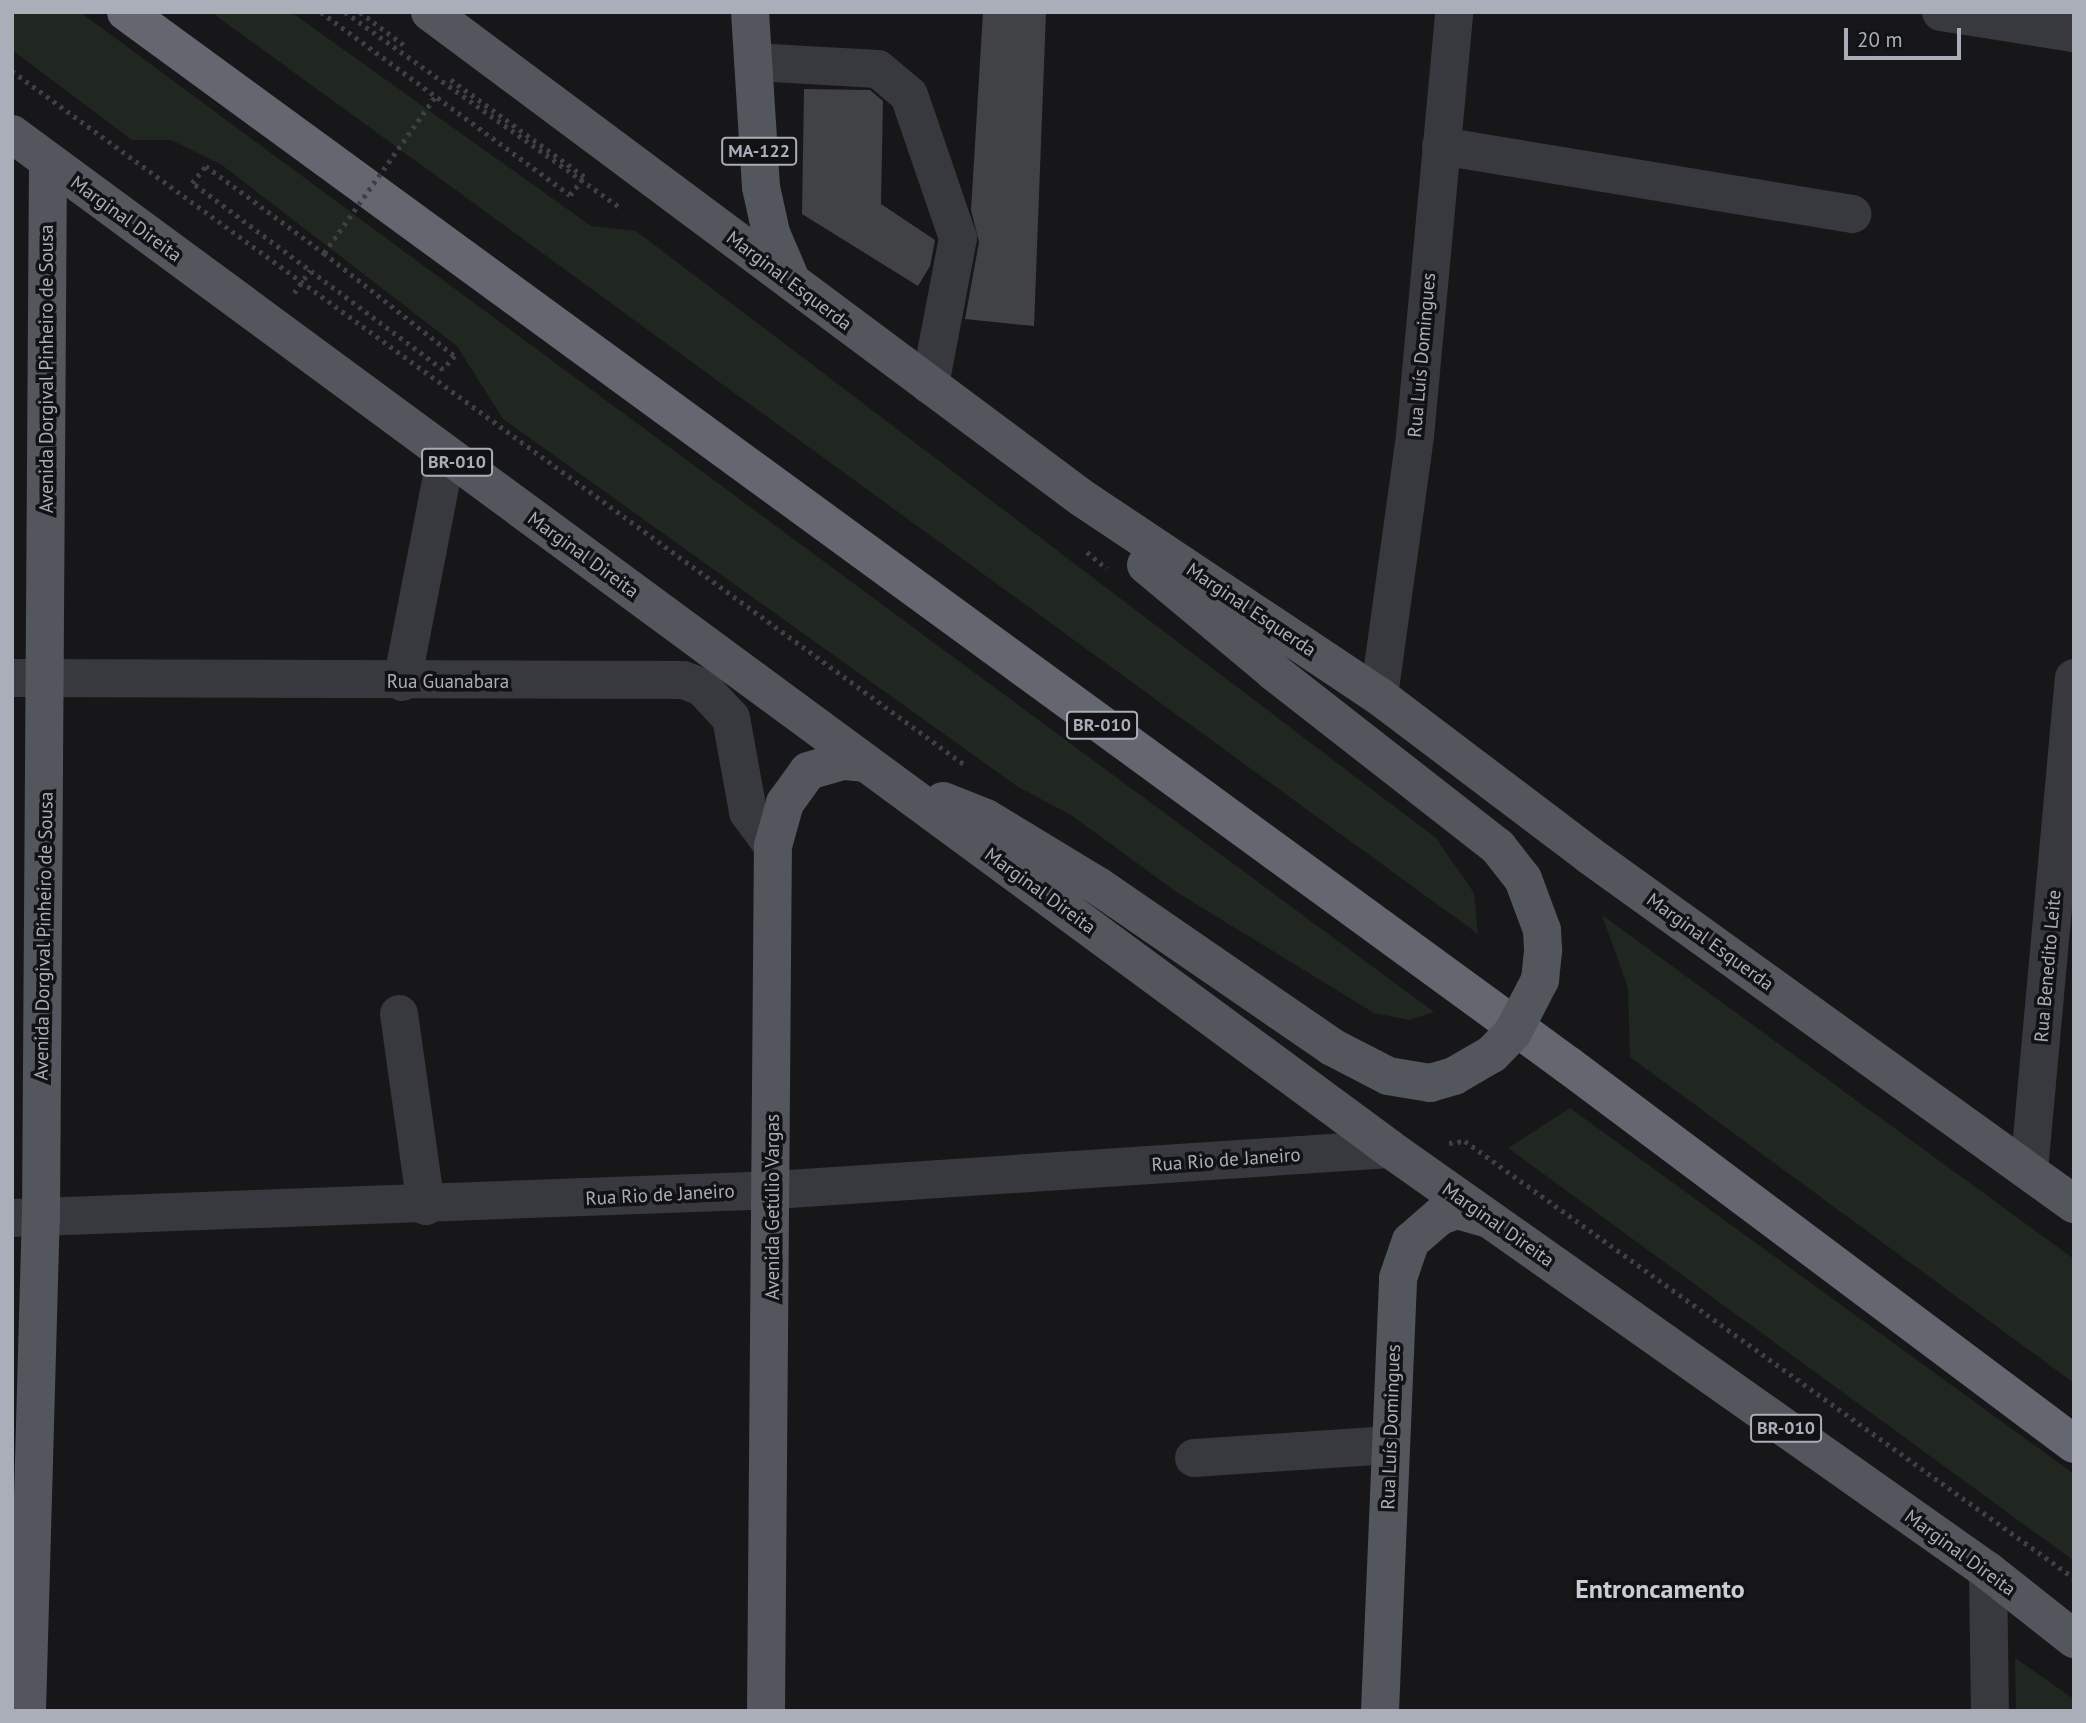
<!DOCTYPE html>
<meta charset="utf-8">
<style>
body{margin:0}
#map{position:relative;width:2086px;height:1723px;overflow:hidden;background:#171719;font-family:"PT Sans",sans-serif}
div>[style]{position:absolute}
[style*='--x']{left:calc(var(--x)*1px);top:calc(var(--y)*1px);width:calc(var(--w)*1px);rotate:calc(var(--a)*1deg)}
.green>*{inset:0;background:#1f2720}
.building>*{inset:0;background:#414246}
.path>*{height:4.5px;margin-top:-2.25px;transform-origin:0;background:repeating-linear-gradient(90deg,#3e4045 0 3.5px,transparent 0 8.5px)}
.minor>*{height:38px;margin:-19px;padding:0 19px;transform-origin:19px;border-radius:19px;background:#38393e}
.major>*{height:38px;margin:-19px;padding:0 19px;transform-origin:19px;border-radius:19px;background:#54565d}
.highway>*{height:38px;margin:-19px;padding:0 19px;transform-origin:19px;border-radius:19px;background:#64676f}
.path-bridge>*{height:4.5px;margin-top:-2.25px;transform-origin:0;background:repeating-linear-gradient(90deg,#3e4045 0 3.5px,transparent 0 8.5px)}
.major-bridge>*{height:38px;margin:-19px;padding:0 19px;transform-origin:19px;border-radius:19px;background:#54565d}
span{translate:-50% -50%;white-space:nowrap;text-align:center;line-height:1.15;-webkit-text-stroke:7px #121214;paint-order:stroke}
.shield-label span{padding:2px 5px;background:#121214;border:2px solid;border-radius:5px;-webkit-text-stroke-width:0}
.shield-label{font-size:18px;color:#a9aeb9;font-weight:700}
.street-label{font-size:19px;color:#a9aeb9}
.district-label{font-size:26px;color:#cacdd5;font-weight:700}
.frame{position:absolute;inset:0;border:14px solid #a9aeb9;pointer-events:none}
.scale{position:absolute;left:1844px;top:28px;width:117px;height:32px;box-sizing:border-box;border:4px solid #a9aeb9;border-top:0;padding-left:9px;font-size:21px;line-height:24px;white-space:nowrap;color:#a9aeb9;-webkit-text-stroke:5px #121214;paint-order:stroke}
</style>
<div id="map">
<div class="green">
<i style="clip-path:polygon(12px 12px,80px 12px,1434px 1012px,1409px 1020px,1374px 1013px,1178px 893px,1071px 815px,1018px 787px,503px 419px,457px 346px,222px 165px,171px 140px,132px 140px,12px 50px)"></i>
<i style="clip-path:polygon(211px 12px,291px 12px,591px 226px,636px 231px,1436px 838px,1474px 893px,1478px 934px)"></i>
<i style="clip-path:polygon(1602px 915px,2074px 1259px,2074px 1383px,1630px 1057px,1628px 988px)"></i>
<i style="clip-path:polygon(1570px 1108px,2074px 1474px,2074px 1561px,1508px 1148px)"></i>
<i style="clip-path:polygon(2015px 1658px,2074px 1699px,2074px 1711px,2016px 1711px)"></i>
</div>
<div class="building">
<i style="clip-path:polygon(983px 12px,1046px 12px,1034px 326px,965px 319px,979px 242px,971px 210px)"></i>
<i style="clip-path:polygon(804px 89px,870px 90px,883px 101px,881px 204px,935px 240px,930px 266px,918px 286px,802px 214px)"></i>
</div>
<div class="path">
<i style="--x:345;--y:12;--w:339;--a:35.4"></i>
<i style="--x:360;--y:12;--w:55;--a:36.9"></i>
<i style="--x:12;--y:71;--w:1179;--a:36.06"></i>
<i style="--x:206;--y:166;--w:147;--a:36.4"></i>
<i style="--x:324;--y:253;--w:167;--a:38.2"></i>
<i style="--x:455;--y:356;--w:18;--a:131"></i>
<i style="--x:443;--y:370;--w:313;--a:-143.3"></i>
<i style="--x:192;--y:183;--w:22;--a:-51"></i>
<i style="--x:294;--y:293;--w:28;--a:-55"></i>
<i style="--x:1087;--y:552;--w:26;--a:40"></i>
<i style="--x:1449;--y:1143;--w:16;--a:-7"></i>
<i style="--x:1465;--y:1141;--w:750;--a:35.66"></i>
</div>
<div class="minor">
<i style="--x:1941;--y:12;--w:135;--a:9"></i>
<i style="--x:753;--y:62;--w:125;--a:3.2"></i>
<i style="--x:878;--y:69;--w:40;--a:40"></i>
<i style="--x:909;--y:95;--w:151;--a:71.1"></i>
<i style="--x:958;--y:238;--w:150;--a:100.8"></i>
<i style="--x:1441;--y:146;--w:417;--a:9.4"></i>
<i style="--x:12;--y:678;--w:671;--a:0.17"></i>
<i style="--x:683;--y:680;--w:20;--a:20"></i>
<i style="--x:702;--y:687;--w:42;--a:46.9"></i>
<i style="--x:731;--y:718;--w:96;--a:79.7"></i>
<i style="--x:748;--y:812;--w:42;--a:53.7"></i>
<i style="--x:402;--y:682;--w:231;--a:-79"></i>
<i style="--x:1379;--y:696;--w:262;--a:-82.1"></i>
<i style="--x:1415;--y:436;--w:426;--a:-84.7"></i>
<i style="--x:399;--y:1014;--w:194;--a:82"></i>
<i style="--x:2029;--y:1171;--w:495;--a:-84.8"></i>
<i style="--x:12;--y:1218;--w:763;--a:-2.1"></i>
<i style="--x:774;--y:1190;--w:617;--a:-3.81"></i>
<i style="--x:1194;--y:1458;--w:196;--a:-3.8"></i>
<i style="--x:1988;--y:1571;--w:140;--a:89.2"></i>
</div>
<div class="major">
<i style="--x:430;--y:12;--w:813;--a:36.7"></i>
<i style="--x:1082;--y:498;--w:357;--a:33.7"></i>
<i style="--x:1379;--y:696;--w:263;--a:37.1"></i>
<i style="--x:1589;--y:855;--w:598;--a:35.74"></i>
<i style="--x:750;--y:12;--w:175;--a:86.4"></i>
<i style="--x:761;--y:187;--w:47;--a:77.7"></i>
<i style="--x:771;--y:233;--w:53;--a:66.8"></i>
<i style="--x:12;--y:134;--w:1711;--a:36.37"></i>
<i style="--x:1390;--y:1149;--w:732;--a:35.21"></i>
<i style="--x:1988;--y:1571;--w:110;--a:38.3"></i>
<i style="--x:1146;--y:565;--w:165;--a:39.8"></i>
<i style="--x:943;--y:801;--w:46;--a:21.6"></i>
<i style="--x:986;--y:818;--w:131;--a:31.3"></i>
<i style="--x:27;--y:1711;--w:492;--a:-88.4"></i>
<i style="--x:41;--y:1219;--w:1057;--a:-89.62"></i>
<i style="--x:766;--y:1711;--w:865;--a:-89.54"></i>
<i style="--x:773;--y:846;--w:45;--a:-74.4"></i>
<i style="--x:785;--y:803;--w:39;--a:-54"></i>
<i style="--x:808;--y:771;--w:37;--a:-16"></i>
<i style="--x:844;--y:761;--w:21;--a:5"></i>
<i style="--x:1380;--y:1711;--w:433;--a:-87.6"></i>
<i style="--x:1398;--y:1278;--w:39;--a:-71"></i>
<i style="--x:1411;--y:1241;--w:38;--a:-41"></i>
<i style="--x:1440;--y:1216;--w:18;--a:-19"></i>
<i style="--x:1457;--y:1210;--w:33;--a:16"></i>
</div>
<div class="highway">
<i style="--x:126;--y:12;--w:1786;--a:36.14"></i>
<i style="--x:1568;--y:1065;--w:632;--a:36.83"></i>
</div>
<div class="path-bridge">
<i style="--x:321;--y:12;--w:309;--a:36.3"></i>
<i style="--x:570;--y:195;--w:23;--a:-52"></i>
<i style="--x:584;--y:177;--w:167;--a:-144"></i>
<i style="--x:324;--y:253;--w:191;--a:-54.6"></i>
</div>
<div class="major-bridge">
<i style="--x:1098;--y:886;--w:284;--a:34.5"></i>
<i style="--x:1332;--y:1047;--w:63;--a:27.4"></i>
<i style="--x:1388;--y:1076;--w:43;--a:9.5"></i>
<i style="--x:1430;--y:1083;--w:25;--a:-16"></i>
<i style="--x:1454;--y:1076;--w:44;--a:-30.1"></i>
<i style="--x:1492;--y:1054;--w:30;--a:-46"></i>
<i style="--x:1513;--y:1032;--w:59;--a:-62.6"></i>
<i style="--x:1540;--y:980;--w:31;--a:-84"></i>
<i style="--x:1543;--y:949;--w:19;--a:-93"></i>
<i style="--x:1542;--y:930;--w:54;--a:-110.4"></i>
<i style="--x:1523;--y:879;--w:41;--a:-128"></i>
<i style="--x:1498;--y:847;--w:286;--a:-142"></i>
</div>
<div class="shield-label">
<span style="left:759px;top:151px">MA-122</span>
<span style="left:457px;top:462px">BR-010</span>
<span style="left:1102px;top:725px">BR-010</span>
<span style="left:1786px;top:1428px">BR-010</span>
</div>
<div class="street-label">
<span style="left:126px;top:219px;rotate:36deg">Marginal Direita</span>
<span style="left:789px;top:281px;rotate:37deg">Marginal Esquerda</span>
<span style="left:1422px;top:355px;rotate:-85deg">Rua Luís Domingues</span>
<span style="left:47px;top:369px;rotate:-90deg">Avenida Dorgival Pinheiro de Sousa</span>
<span style="left:583px;top:555px;rotate:36deg">Marginal Direita</span>
<span style="left:1251px;top:610px;rotate:34deg">Marginal Esquerda</span>
<span style="left:448px;top:682px">Rua Guanabara</span>
<span style="left:1040px;top:891px;rotate:36deg">Marginal Direita</span>
<span style="left:44px;top:936px;rotate:-89deg">Avenida Dorgival Pinheiro de Sousa</span>
<span style="left:1710px;top:942px;rotate:36deg">Marginal Esquerda</span>
<span style="left:2048px;top:966px;rotate:-85deg">Rua Benedito Leite</span>
<span style="left:1226px;top:1160px;rotate:-4deg">Rua Rio de Janeiro</span>
<span style="left:660px;top:1195px;rotate:-3deg">Rua Rio de Janeiro</span>
<span style="left:773px;top:1207px;rotate:-90deg">Avenida Getúlio Vargas</span>
<span style="left:1498px;top:1225px;rotate:35deg">Marginal Direita</span>
<span style="left:1391px;top:1427px;rotate:-88deg">Rua Luís Domingues</span>
<span style="left:1960px;top:1553px;rotate:36deg">Marginal Direita</span>
</div>
<div class="district-label">
<span style="left:1660px;top:1589px">Entroncamento</span>
</div>
<div class="frame"></div>
<div class="scale">20 m</div>
</div>
